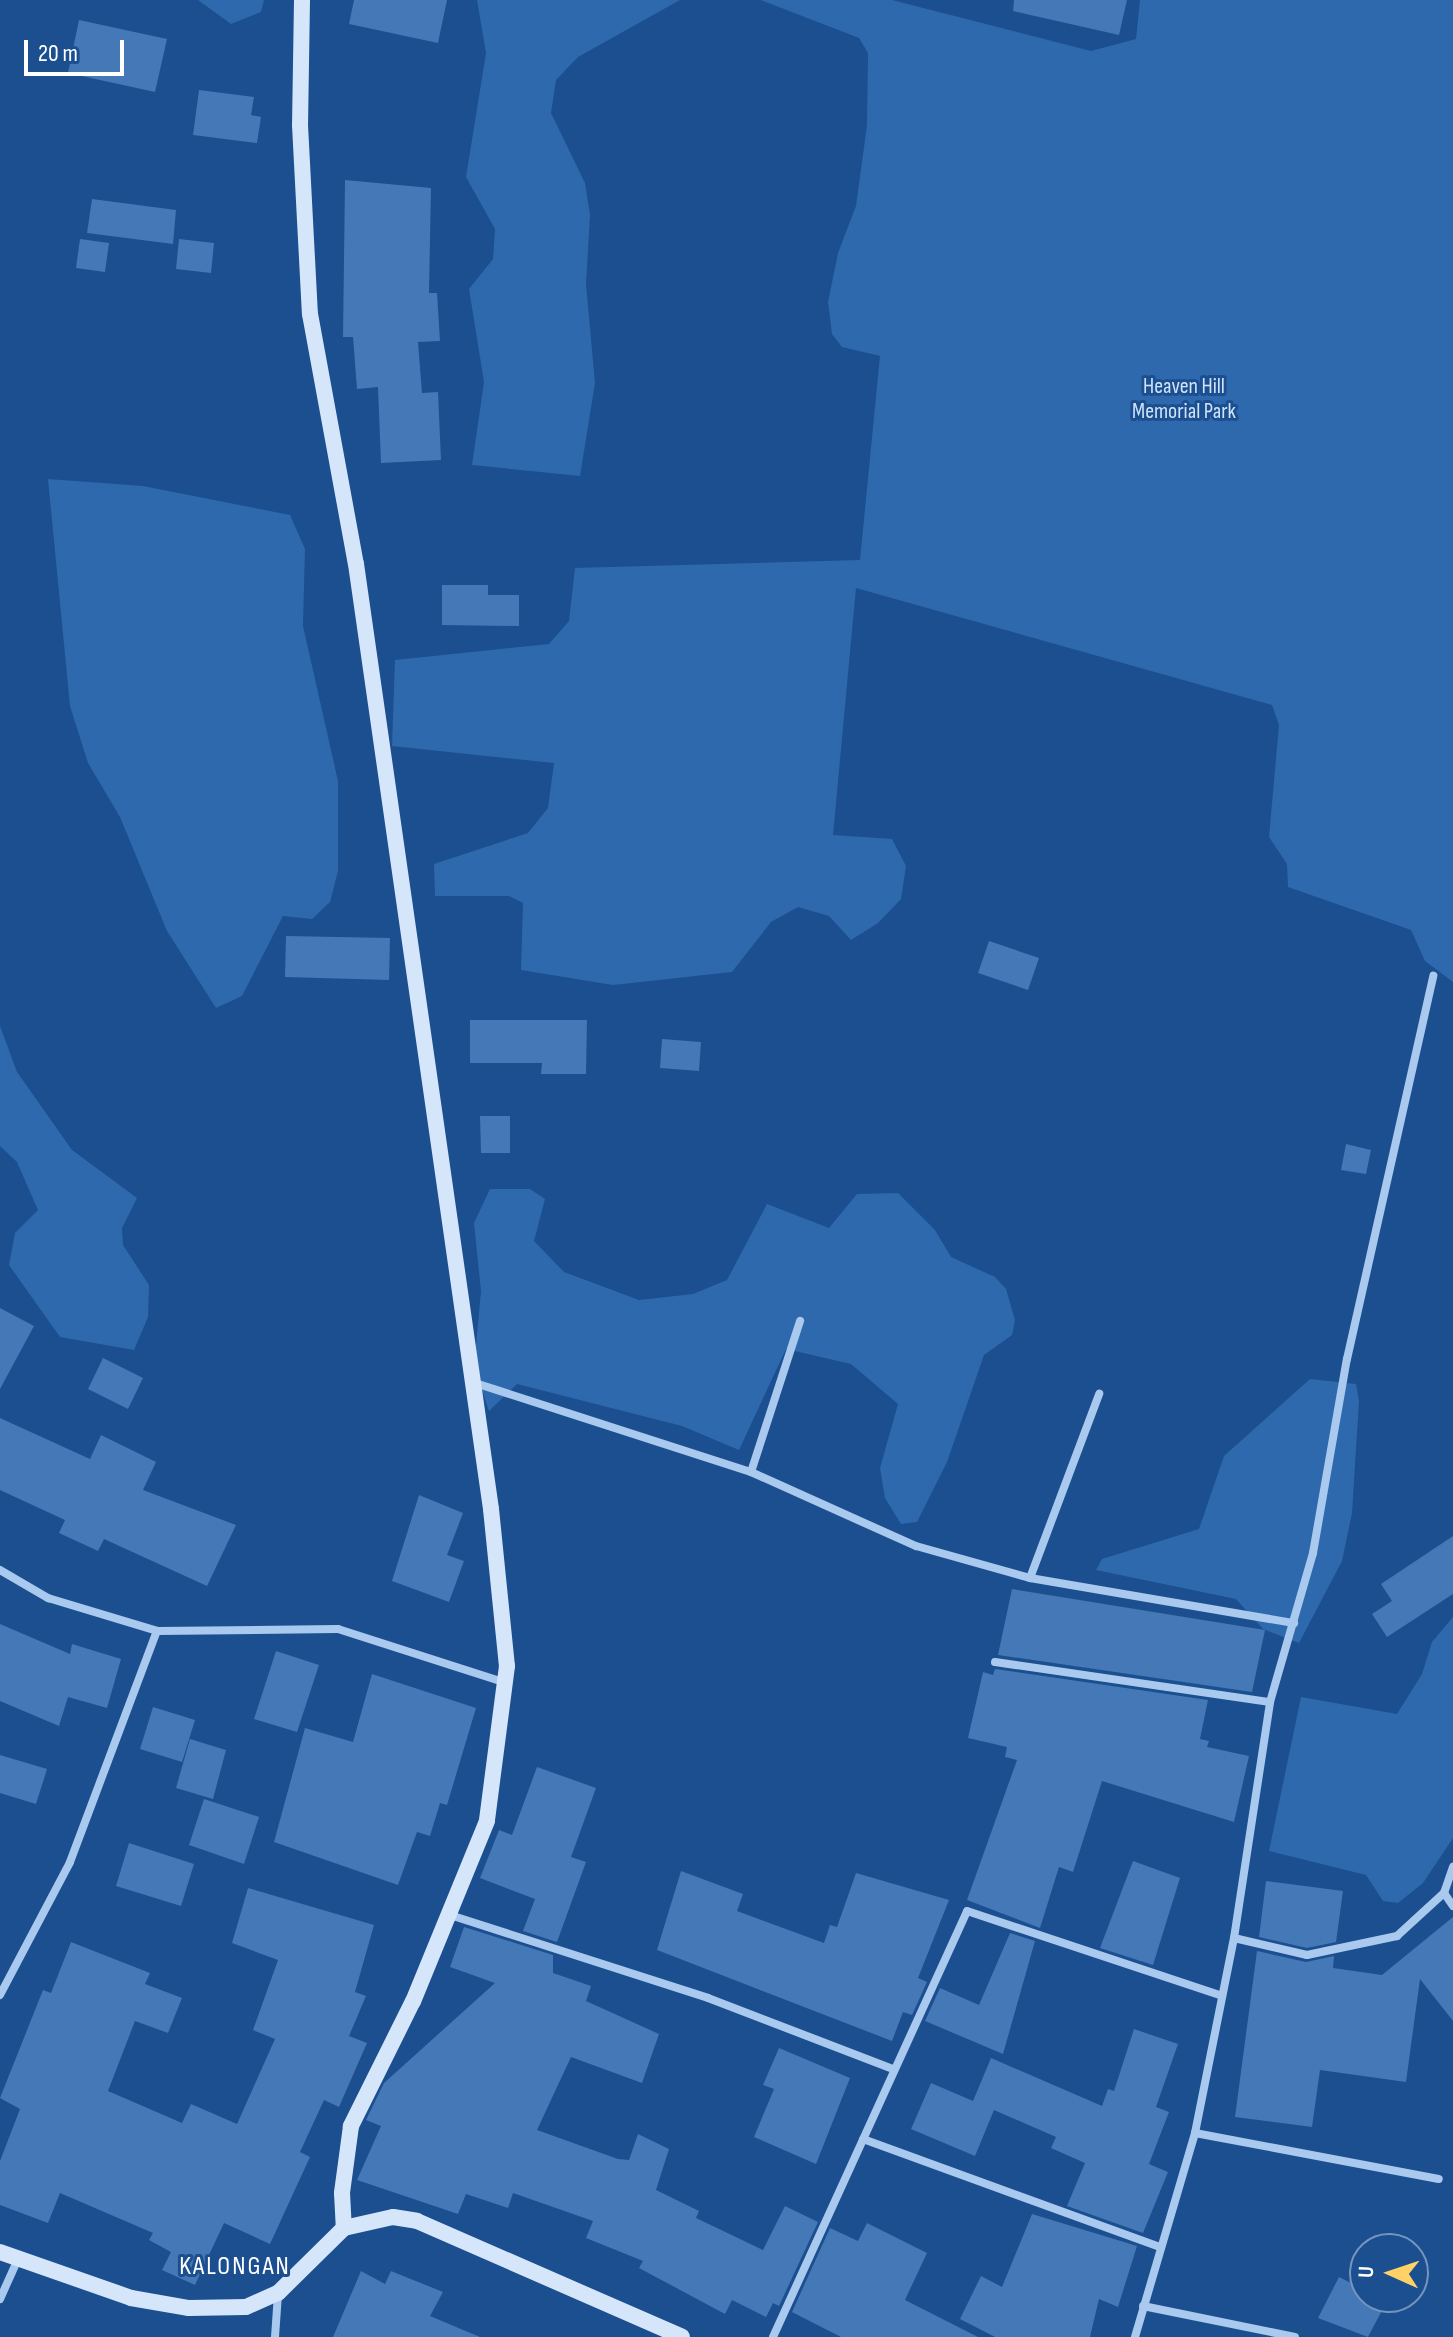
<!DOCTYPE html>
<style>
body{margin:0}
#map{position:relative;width:1453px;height:2337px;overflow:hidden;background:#1b4f8f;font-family:"Sofia Sans Condensed",sans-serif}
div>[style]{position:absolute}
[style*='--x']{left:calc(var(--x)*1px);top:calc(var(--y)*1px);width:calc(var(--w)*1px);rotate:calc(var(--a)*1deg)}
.green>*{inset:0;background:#2e69ad}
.building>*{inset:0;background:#4478b7}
.street>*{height:8px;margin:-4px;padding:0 4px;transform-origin:4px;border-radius:4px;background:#a9c9ee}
.secondary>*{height:16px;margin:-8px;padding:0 8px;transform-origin:8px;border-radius:8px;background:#d6e6fa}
span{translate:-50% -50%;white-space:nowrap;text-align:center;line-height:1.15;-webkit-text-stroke:6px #1b4f8f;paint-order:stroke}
.park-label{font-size:22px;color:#cfe3fa}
.quarter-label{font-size:26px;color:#fff;letter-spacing:2px}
.north{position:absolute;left:1349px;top:2233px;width:80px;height:80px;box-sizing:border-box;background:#1b4f8f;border:2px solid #7695bc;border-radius:50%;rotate:273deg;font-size:22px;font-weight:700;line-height:32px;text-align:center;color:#fff}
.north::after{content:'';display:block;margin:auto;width:28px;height:36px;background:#ffd166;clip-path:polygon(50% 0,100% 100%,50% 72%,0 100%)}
.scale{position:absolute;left:24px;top:40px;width:100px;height:36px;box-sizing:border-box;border:4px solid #fff;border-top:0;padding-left:10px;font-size:24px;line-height:28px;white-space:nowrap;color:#fff;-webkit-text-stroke:6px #1b4f8f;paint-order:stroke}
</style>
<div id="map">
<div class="green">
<i style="clip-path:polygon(198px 0,264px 0,261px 12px,231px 24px)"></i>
<i style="clip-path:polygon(477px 0,680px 0,578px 57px,556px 80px,551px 113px,585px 183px,590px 215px,586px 284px,595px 383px,580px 476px,472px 465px,484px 382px,469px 289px,493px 259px,495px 229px,466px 177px,486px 53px)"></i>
<i style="clip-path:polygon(761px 0,892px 0,1091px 51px,1136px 39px,1140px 0,1453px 0,1453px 982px,1425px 961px,1411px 930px,1288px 887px,1287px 864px,1269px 837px,1279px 725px,1272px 705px,856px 588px,833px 835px,892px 839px,906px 866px,901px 899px,878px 923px,851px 940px,829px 916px,798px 907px,771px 922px,732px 972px,613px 985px,521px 970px,523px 903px,509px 896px,435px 896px,434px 864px,528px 833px,548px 808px,554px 763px,392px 746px,395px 660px,549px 644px,569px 621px,575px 568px,860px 560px,880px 356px,842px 347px,832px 334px,828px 302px,838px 253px,856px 206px,867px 125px,868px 53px,859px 38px)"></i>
<i style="clip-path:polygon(48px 479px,143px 486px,290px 515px,305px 549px,303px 626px,338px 781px,338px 871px,330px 902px,312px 919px,283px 916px,242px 996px,216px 1008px,167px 931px,120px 817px,88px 763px,70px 706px)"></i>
<i style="clip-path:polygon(0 1026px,17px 1072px,72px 1150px,137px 1198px,122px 1228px,123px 1245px,149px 1285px,148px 1317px,134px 1350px,60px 1337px,9px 1265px,15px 1233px,38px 1210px,17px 1162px,0 1146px)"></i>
<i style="clip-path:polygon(490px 1189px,530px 1189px,545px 1199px,534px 1241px,564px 1272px,639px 1300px,693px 1294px,727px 1280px,767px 1204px,829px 1228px,857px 1194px,898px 1193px,935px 1230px,951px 1257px,995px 1277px,1006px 1289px,1015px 1320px,1012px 1335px,984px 1355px,947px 1462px,917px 1522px,901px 1524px,885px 1498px,880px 1468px,898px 1404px,851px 1364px,786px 1349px,739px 1450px,682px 1426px,517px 1384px,489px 1411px,474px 1367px,481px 1291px,474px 1223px)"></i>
<i style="clip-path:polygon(1310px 1379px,1356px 1384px,1359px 1401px,1352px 1513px,1342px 1561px,1299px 1643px,1263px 1629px,1236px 1599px,1096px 1570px,1102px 1559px,1199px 1529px,1224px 1456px)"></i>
<i style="clip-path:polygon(1453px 1617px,1453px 1838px,1423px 1883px,1398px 1903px,1383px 1901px,1366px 1875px,1269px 1851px,1301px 1697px,1397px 1714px,1422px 1674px,1432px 1642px)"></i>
</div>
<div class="building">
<i style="clip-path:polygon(354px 0,447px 0,438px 43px,349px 24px)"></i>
<i style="clip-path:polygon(1014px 0,1127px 0,1119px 35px,1013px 11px)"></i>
<i style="clip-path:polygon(79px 20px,167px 39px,155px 92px,68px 73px)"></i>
<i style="clip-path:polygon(199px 90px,254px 97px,251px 115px,261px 117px,257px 143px,193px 135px)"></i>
<i style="clip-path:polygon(345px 180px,431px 188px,429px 293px,437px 293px,440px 341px,418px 342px,422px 393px,438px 392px,441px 460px,381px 463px,378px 387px,357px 389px,353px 337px,343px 337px)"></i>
<i style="clip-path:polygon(92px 199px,176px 210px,173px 244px,87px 233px)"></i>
<i style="clip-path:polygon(80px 239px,109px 243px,105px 272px,76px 268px)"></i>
<i style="clip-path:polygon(179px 239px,214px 243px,211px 273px,176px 269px)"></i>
<i style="clip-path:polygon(442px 585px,488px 585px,488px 595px,519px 595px,519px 626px,442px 625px)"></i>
<i style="clip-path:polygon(286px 936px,390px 938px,389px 980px,285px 977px)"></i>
<i style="clip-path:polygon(989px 941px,1039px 958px,1028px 990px,978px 973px)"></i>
<i style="clip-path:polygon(470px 1020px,587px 1020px,586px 1074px,541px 1074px,542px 1063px,470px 1063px)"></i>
<i style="clip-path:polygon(662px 1039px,701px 1042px,699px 1071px,660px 1068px)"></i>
<i style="clip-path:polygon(480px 1116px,510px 1116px,510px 1153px,481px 1153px)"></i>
<i style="clip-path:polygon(1346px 1144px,1371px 1150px,1366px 1174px,1341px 1170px)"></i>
<i style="clip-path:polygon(0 1308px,34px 1326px,0 1389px)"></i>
<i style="clip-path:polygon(103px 1358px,143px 1378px,128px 1409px,88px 1389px)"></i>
<i style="clip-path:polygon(0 1418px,90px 1459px,101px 1435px,156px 1462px,143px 1490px,236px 1525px,207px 1586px,104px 1539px,98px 1551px,59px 1533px,65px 1520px,0 1490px)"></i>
<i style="clip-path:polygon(419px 1495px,463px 1513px,447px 1555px,464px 1561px,449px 1602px,392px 1581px)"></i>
<i style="clip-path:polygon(1453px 1536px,1453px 1594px,1387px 1637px,1372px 1614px,1392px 1601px,1381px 1584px)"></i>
<i style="clip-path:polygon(1012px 1589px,1265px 1630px,1252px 1692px,998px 1655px)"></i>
<i style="clip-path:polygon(0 1624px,70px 1654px,72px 1644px,121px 1659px,107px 1708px,68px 1697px,59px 1726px,0 1701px)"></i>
<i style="clip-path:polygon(276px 1651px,319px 1665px,297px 1732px,254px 1719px)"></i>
<i style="clip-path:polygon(995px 1669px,1208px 1700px,1200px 1739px,1209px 1741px,1207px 1747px,1249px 1756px,1234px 1822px,1102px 1781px,1073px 1872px,1059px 1867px,1040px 1928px,967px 1900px,1017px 1760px,1005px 1757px,1007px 1747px,968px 1738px,983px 1672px,993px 1675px)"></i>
<i style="clip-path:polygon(372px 1674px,476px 1708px,447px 1805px,440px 1803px,430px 1836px,417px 1832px,398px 1885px,274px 1842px,305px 1728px,353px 1742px)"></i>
<i style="clip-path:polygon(153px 1707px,195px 1720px,182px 1762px,140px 1749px)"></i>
<i style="clip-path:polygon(190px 1739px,226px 1750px,213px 1799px,176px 1788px)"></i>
<i style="clip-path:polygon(0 1755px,47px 1769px,36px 1804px,0 1793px)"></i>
<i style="clip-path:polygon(537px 1767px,596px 1788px,571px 1857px,586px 1862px,557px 1942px,523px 1931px,535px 1899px,480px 1878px,499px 1830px,512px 1835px)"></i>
<i style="clip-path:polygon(204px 1799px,259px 1817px,244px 1864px,189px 1845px)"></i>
<i style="clip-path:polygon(129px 1843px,194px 1864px,181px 1906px,116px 1886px)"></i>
<i style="clip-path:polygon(1133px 1861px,1180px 1878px,1153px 1965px,1100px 1948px)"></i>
<i style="clip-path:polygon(681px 1871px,743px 1894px,737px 1911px,824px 1943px,830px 1925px,837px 1927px,856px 1873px,949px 1900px,918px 1978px,927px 1982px,912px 2015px,903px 2012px,892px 2041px,657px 1950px)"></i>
<i style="clip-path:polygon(1266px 1881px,1343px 1891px,1336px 1942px,1307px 1948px,1259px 1937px)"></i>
<i style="clip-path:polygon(248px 1888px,374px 1925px,355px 1992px,366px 1996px,349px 2036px,367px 2043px,339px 2107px,324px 2100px,300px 2152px,310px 2157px,270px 2244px,224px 2223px,195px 2285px,162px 2270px,171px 2252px,149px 2240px,153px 2233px,60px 2193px,48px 2223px,0 2205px,0 2161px,20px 2109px,0 2098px,43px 1990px,51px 1993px,71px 1942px,150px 1973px,145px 1984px,182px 1998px,168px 2033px,135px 2021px,108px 2091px,182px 2123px,191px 2104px,237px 2124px,275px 2039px,253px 2030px,278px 1960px,232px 1943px)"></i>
<i style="clip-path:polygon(1453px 1917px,1453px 2021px,1420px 1979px,1406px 2082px,1320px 2070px,1312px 2127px,1235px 2117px,1257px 1951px,1306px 1962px,1334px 1956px,1333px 1968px,1382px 1975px)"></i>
<i style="clip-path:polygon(464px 1927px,553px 1955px,553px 1973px,591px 1986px,586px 2001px,659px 2034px,642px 2083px,571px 2057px,537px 2130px,618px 2159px,629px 2160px,638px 2134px,669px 2149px,656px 2190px,699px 2211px,696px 2218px,763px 2250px,785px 2206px,818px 2222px,779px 2306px,773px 2303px,766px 2317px,732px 2300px,725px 2314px,639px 2268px,643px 2261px,586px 2238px,593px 2221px,513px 2193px,508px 2208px,466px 2194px,458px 2214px,357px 2180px,381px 2126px,366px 2120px,384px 2083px,495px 1983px,450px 1967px)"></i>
<i style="clip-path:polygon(1010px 1933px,1035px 1941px,1003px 2054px,925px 2021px,940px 1988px,979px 2005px)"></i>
<i style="clip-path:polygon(1134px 2029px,1178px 2044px,1156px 2107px,1169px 2112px,1149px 2164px,1168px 2172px,1143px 2233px,1067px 2206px,1085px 2163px,1051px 2148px,1056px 2137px,994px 2110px,975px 2156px,911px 2129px,931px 2083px,973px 2101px,991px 2058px,1102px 2106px,1108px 2089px,1114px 2091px)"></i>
<i style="clip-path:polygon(779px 2048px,850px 2078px,816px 2164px,754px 2137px,774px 2089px,763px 2085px)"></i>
<i style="clip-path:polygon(1032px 2214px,1137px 2246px,1118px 2307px,1099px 2299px,1090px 2337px,995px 2337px,960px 2319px,981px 2276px,1002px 2287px)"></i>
<i style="clip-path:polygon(867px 2223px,927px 2253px,905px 2300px,978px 2337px,841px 2337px,792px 2312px,830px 2228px,858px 2241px)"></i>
<i style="clip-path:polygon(361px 2271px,385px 2284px,391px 2271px,443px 2292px,430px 2316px,480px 2337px,333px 2337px)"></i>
<i style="clip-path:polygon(1339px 2277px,1365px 2290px,1365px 2297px,1387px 2301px,1368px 2337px,1318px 2318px)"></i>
</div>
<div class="street">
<i style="--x:472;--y:1382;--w:293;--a:17.9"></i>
<i style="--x:751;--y:1472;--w:181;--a:24.2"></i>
<i style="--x:916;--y:1546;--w:118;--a:15.7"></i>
<i style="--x:1030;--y:1578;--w:268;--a:9.7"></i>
<i style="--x:751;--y:1472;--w:159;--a:-72"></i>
<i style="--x:0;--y:1570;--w:56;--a:30.3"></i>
<i style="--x:48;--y:1598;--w:114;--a:16.8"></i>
<i style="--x:1030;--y:1578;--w:197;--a:-69.4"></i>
<i style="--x:995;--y:1662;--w:278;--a:8.3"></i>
<i style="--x:1444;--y:1893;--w:16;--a:55"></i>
<i style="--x:450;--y:1915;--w:271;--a:17.8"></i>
<i style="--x:708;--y:1998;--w:198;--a:21"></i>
<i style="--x:1234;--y:1938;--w:75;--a:13.1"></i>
<i style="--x:1307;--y:1955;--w:92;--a:-11.9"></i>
<i style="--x:1397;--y:1936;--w:64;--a:-42.5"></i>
<i style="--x:1444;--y:1893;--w:28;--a:-71"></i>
<i style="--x:0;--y:1995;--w:150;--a:-62.2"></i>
<i style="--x:70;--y:1862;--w:247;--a:-69.4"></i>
<i style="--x:157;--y:1631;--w:181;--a:-0.6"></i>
<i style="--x:338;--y:1629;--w:176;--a:17.8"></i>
<i style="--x:1195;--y:2133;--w:248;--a:10.7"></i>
<i style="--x:863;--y:2139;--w:316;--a:20"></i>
<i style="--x:0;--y:2299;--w:44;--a:-65.8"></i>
<i style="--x:1143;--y:2306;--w:155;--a:11.5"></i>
<i style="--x:275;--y:2337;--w:43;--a:-86"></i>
<i style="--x:773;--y:2337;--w:468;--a:-65.5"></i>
<i style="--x:967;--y:1911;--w:267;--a:18.4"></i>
<i style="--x:1135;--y:2337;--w:213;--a:-73.6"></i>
<i style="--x:1195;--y:2133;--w:199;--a:-78.7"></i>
<i style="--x:1234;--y:1938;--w:239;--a:-81.3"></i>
<i style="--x:1270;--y:1702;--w:155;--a:-73.9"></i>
<i style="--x:1313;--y:1553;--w:197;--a:-80.1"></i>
<i style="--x:1347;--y:1359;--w:393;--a:-77.3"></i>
</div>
<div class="secondary">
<i style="--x:302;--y:0;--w:125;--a:90.9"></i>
<i style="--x:300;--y:125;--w:189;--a:87"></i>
<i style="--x:310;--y:314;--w:254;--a:79.6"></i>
<i style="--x:356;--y:564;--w:955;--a:81.87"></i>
<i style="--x:491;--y:1509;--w:158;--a:84.2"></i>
<i style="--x:507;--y:1666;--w:156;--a:97.4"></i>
<i style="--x:487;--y:1821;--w:195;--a:112.3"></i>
<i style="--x:413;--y:2001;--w:140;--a:116.4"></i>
<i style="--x:351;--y:2126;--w:68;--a:97.7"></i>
<i style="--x:342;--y:2193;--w:35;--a:87"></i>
<i style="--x:0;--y:2252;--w:139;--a:19.3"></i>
<i style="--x:131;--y:2298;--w:59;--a:9.8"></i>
<i style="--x:189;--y:2308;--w:57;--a:-1"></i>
<i style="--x:246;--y:2307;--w:35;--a:-24"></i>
<i style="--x:278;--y:2293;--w:93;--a:-44.6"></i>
<i style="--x:344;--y:2228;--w:50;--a:-12.7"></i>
<i style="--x:393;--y:2217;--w:24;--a:9"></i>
<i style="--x:417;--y:2221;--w:289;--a:23.6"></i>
</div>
<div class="park-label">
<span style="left:1184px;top:399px">Heaven Hill<br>Memorial Park</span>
</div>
<div class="quarter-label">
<span style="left:235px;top:2267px">KALONGAN</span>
</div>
<div class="north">U</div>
<div class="scale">20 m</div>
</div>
